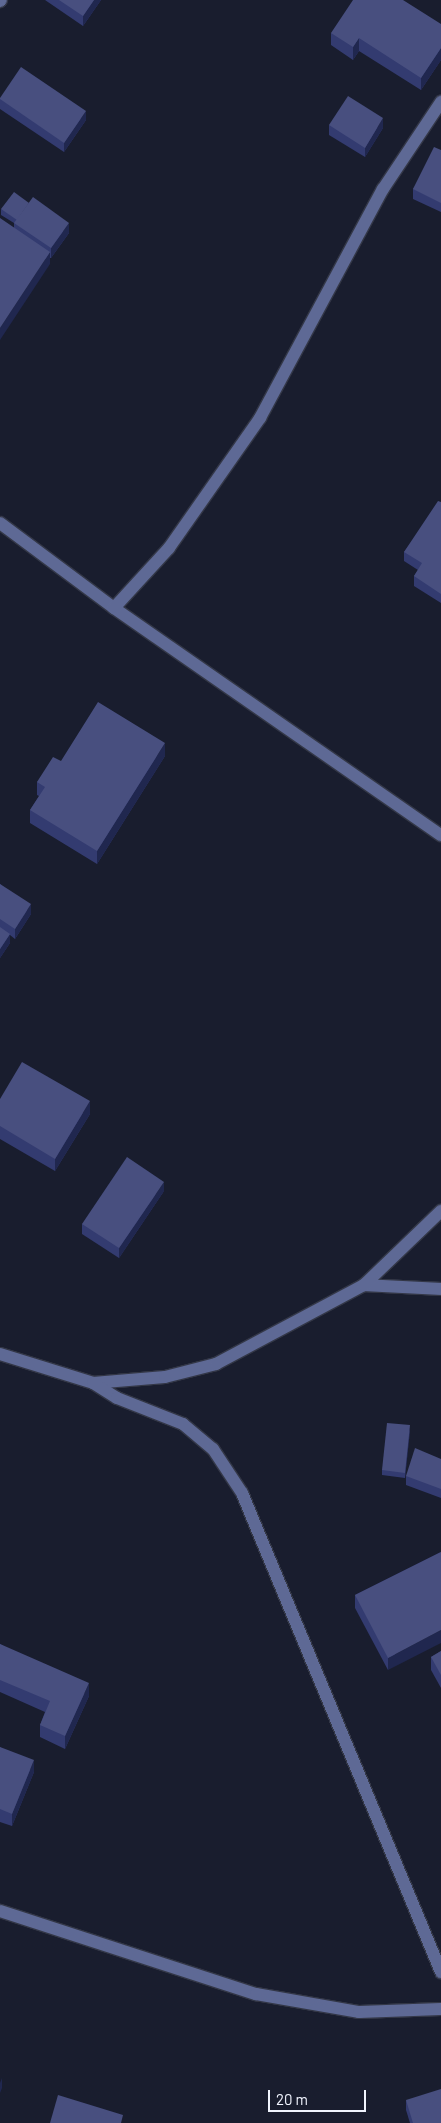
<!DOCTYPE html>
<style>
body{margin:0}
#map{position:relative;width:441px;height:2123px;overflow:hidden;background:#191d2e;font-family:Barlow,sans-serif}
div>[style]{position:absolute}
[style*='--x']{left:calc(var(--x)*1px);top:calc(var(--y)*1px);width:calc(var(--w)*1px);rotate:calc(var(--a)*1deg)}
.roads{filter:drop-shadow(1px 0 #333747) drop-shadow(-1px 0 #333747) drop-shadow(0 1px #333747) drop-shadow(0 -1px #333747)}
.minor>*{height:12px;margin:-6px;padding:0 6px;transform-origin:6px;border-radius:6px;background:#5e6995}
.wall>*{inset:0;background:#333b70}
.shaded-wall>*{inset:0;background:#20274f}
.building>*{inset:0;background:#484f7f}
span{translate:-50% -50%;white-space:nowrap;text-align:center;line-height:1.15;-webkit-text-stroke:5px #191d2e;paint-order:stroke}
.scale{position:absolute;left:268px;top:2090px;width:98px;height:22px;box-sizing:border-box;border:2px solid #f1f4fe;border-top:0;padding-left:6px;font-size:15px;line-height:18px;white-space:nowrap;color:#f1f4fe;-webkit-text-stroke:4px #191d2e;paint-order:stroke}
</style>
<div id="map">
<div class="roads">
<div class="minor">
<i style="--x:0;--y:1;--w:1;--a:-45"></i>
<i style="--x:0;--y:523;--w:142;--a:36.7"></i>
<i style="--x:114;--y:608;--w:398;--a:34.8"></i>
<i style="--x:114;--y:608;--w:81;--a:-47.5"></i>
<i style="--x:169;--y:548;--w:159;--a:-55"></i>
<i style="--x:260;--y:418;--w:260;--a:-61.8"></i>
<i style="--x:383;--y:189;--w:105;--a:-56.3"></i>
<i style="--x:364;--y:1285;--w:77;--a:3"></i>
<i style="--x:0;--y:1354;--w:97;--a:17.3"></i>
<i style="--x:93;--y:1383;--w:72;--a:-4.8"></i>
<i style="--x:165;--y:1377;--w:53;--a:-14.3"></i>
<i style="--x:216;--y:1364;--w:168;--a:-28.1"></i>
<i style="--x:364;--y:1285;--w:107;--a:-43.9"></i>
<i style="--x:93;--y:1383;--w:28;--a:32"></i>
<i style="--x:117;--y:1398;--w:71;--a:21.5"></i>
<i style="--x:183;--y:1424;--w:39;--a:40"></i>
<i style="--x:213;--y:1449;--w:53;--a:56.6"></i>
<i style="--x:242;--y:1493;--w:519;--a:67.44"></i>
<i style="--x:0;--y:1911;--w:269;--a:18"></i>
<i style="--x:256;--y:1994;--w:105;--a:9.9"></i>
<i style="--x:359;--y:2012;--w:82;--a:-2.1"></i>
</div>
</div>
<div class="wall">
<i style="clip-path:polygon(45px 0,101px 0,83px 26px)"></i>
<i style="clip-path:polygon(441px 24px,441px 60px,421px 90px,359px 51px,353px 60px,331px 45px,331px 33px)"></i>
<i style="clip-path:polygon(0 98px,86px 120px,64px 152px,0 109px)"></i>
<i style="clip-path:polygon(329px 125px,383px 128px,365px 157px,329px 135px)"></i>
<i style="clip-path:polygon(441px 150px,441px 212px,413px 199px,413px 189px)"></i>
<i style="clip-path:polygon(1px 209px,69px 233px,51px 258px,50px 258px,50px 264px,14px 228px,14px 223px,1px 215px)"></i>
<i style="clip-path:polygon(441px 502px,441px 603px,414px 586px,414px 576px,418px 570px,404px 561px,404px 552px)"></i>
<i style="clip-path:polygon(165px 756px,97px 864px,30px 823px,30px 810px,39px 796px,37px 795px,37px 782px,61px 761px)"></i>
<i style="clip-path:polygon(0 884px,31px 914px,15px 939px,10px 935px,10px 943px,0 958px)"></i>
<i style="clip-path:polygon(0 1099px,90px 1114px,55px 1171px,0 1139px)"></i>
<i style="clip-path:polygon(164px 1191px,119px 1258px,82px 1234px,82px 1224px)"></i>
<i style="clip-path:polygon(410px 1430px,405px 1478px,382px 1475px,382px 1470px)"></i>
<i style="clip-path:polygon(441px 1459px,441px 1498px,406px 1485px,406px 1476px)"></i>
<i style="clip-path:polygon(441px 1552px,388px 1670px,355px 1608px,355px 1595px)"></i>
<i style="clip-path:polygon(0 1644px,89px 1696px,65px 1749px,40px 1737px,40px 1725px,45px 1712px,0 1692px)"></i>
<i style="clip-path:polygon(441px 1651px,441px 1688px,431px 1670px,431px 1657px)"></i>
<i style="clip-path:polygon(0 1747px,34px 1772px,12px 1826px,0 1822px)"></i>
<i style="clip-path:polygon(406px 2100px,441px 2123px,410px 2123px,406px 2110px)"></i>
</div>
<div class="shaded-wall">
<i style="clip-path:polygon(94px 0,101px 0,83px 26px,83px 16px)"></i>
<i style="clip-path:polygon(359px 38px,359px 51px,353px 60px,353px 47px)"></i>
<i style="clip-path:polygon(441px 48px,441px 60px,421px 90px,421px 78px)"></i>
<i style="clip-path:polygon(86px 111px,86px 120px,64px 152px,64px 143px)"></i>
<i style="clip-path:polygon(383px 118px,383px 128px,365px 157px,365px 148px)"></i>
<i style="clip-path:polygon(69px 223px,69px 233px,51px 258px,51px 248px)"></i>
<i style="clip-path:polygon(50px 252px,50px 264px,0 340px,0 328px)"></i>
<i style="clip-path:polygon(165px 743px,165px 756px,97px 864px,97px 851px)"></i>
<i style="clip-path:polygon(31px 904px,31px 914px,15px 939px,15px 929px)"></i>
<i style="clip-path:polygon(10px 934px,10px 943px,0 958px,0 949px)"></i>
<i style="clip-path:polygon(90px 1101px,90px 1114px,55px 1171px,55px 1159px)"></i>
<i style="clip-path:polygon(164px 1182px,164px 1191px,119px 1258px,119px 1248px)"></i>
<i style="clip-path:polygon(410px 1425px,410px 1430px,405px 1478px,405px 1473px)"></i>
<i style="clip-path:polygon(441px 1630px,441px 1643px,388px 1670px,388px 1658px)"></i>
<i style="clip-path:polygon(89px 1683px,89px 1696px,65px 1749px,65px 1736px)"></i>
<i style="clip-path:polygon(34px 1760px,34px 1772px,12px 1826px,12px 1814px)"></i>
<i style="clip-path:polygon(2px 2078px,2px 2088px,0 2093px,0 2083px)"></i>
</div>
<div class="building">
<i style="clip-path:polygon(59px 0,94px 0,83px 16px)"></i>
<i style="clip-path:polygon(353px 0,403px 0,441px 24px,441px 48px,421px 78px,359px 38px,353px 47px,331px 33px)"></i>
<i style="clip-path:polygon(21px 67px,86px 111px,64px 143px,0 99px,0 98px)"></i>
<i style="clip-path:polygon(348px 96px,383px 118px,365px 148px,329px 125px)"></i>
<i style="clip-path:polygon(434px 147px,441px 150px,441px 203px,413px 189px)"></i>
<i style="clip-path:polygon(14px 192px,29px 203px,17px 220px,1px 209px)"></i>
<i style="clip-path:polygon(33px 197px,69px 223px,51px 248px,14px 223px)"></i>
<i style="clip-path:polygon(0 218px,50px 252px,0 328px)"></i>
<i style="clip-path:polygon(438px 501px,441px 502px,441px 594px,414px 576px,422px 563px,404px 552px)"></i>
<i style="clip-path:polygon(98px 702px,165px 743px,97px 851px,30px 810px,45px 787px,37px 782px,53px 757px,61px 761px)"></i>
<i style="clip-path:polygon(0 884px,31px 904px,15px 929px,0 919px)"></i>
<i style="clip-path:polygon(0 927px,10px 934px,0 949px)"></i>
<i style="clip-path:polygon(22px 1062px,90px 1101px,55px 1159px,0 1126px,0 1099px)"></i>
<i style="clip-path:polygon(127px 1157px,164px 1182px,119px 1248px,82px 1224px)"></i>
<i style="clip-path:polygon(387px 1423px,410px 1425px,405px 1473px,382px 1470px)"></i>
<i style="clip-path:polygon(415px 1448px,441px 1459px,441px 1489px,406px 1476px)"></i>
<i style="clip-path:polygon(441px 1552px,441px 1630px,388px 1658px,355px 1595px)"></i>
<i style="clip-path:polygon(0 1644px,89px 1683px,65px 1736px,40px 1725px,50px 1701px,0 1680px)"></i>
<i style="clip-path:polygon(441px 1651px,441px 1675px,431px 1657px)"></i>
<i style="clip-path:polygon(0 1747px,34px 1760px,12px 1814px,0 1809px)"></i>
<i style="clip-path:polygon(441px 2089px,441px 2123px,413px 2123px,406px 2100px)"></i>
<i style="clip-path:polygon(58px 2095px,123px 2115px,121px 2123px,50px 2123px)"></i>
</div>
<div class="scale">20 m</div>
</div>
